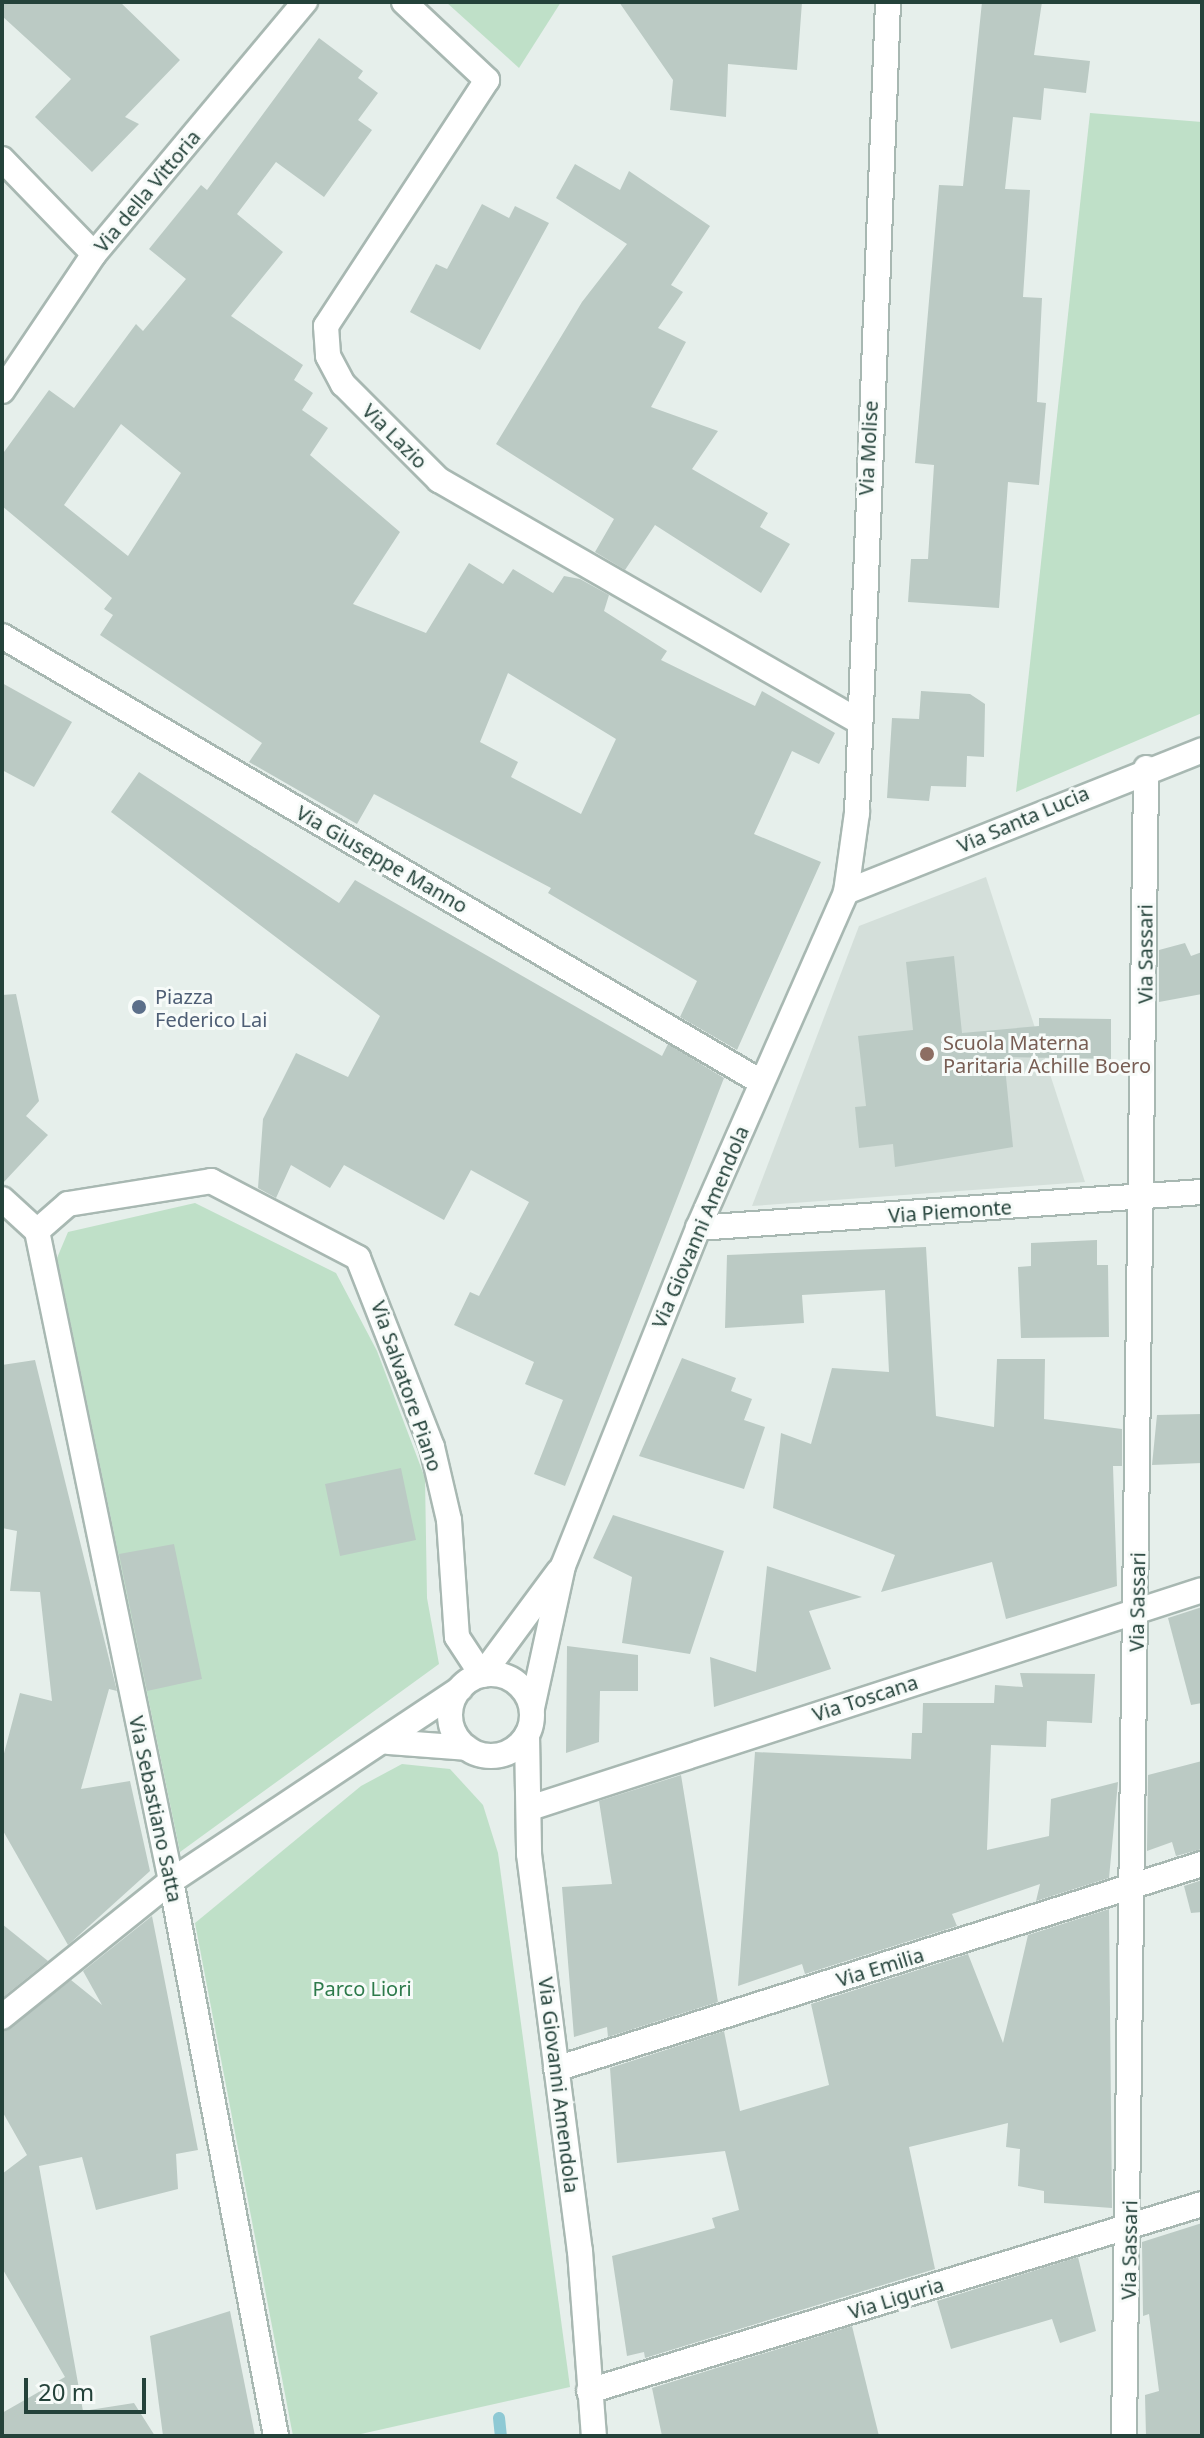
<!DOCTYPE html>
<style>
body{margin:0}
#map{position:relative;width:1204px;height:2438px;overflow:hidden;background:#e6efeb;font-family:"Noto Sans",sans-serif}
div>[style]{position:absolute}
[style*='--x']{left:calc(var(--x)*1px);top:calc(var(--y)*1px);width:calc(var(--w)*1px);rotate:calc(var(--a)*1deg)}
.built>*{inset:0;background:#d4dfda}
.green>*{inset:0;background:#bfe0c8}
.stream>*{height:12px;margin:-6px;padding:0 6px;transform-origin:6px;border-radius:6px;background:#8ec9d4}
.building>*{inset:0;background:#bbcac4}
.roads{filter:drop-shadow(2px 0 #a8b8b2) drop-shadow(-2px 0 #a8b8b2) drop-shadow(0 2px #a8b8b2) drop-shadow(0 -2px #a8b8b2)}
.street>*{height:24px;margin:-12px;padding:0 12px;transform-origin:12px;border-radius:12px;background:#fff}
.secondary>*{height:24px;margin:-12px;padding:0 12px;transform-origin:12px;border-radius:12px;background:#fff}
.secondary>.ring{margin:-12px;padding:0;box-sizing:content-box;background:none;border:24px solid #fff;border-radius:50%}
.dots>*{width:22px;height:22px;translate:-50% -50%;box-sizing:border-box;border:4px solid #f7fbf9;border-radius:50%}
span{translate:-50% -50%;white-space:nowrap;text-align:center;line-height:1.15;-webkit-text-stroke:6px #f7fbf9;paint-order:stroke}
.street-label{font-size:20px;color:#24423a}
.service-label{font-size:20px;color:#4e5e75}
.left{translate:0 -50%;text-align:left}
.education-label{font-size:20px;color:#785e54}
.park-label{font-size:20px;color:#2d7a4b}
.frame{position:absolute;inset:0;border:4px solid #24423a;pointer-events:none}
.scale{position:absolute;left:24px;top:2378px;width:122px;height:36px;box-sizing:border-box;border:4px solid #24423a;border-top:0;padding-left:10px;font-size:24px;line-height:28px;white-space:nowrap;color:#24423a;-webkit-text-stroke:6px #f7fbf9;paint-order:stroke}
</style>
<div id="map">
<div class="built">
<i style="clip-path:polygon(986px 877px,1085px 1182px,752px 1206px,859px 926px)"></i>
</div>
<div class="green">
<i style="clip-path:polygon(446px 2px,561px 2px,519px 68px)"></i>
<i style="clip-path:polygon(1090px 113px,1202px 122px,1202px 713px,1016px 792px)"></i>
<i style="clip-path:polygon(195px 1203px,336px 1273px,377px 1351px,425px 1478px,427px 1598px,439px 1664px,180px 1852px,57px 1258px,68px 1232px)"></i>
<i style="clip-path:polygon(402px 1764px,450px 1769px,483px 1805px,498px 1853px,570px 2387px,352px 2436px,293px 2436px,195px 1923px,361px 1786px)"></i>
</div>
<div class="stream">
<i style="--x:499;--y:2418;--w:18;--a:84"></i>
</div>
<div class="building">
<i style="clip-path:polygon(2px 2px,120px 2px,180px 60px,125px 117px,139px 124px,92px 172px,35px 117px,71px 79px,2px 16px)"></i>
<i style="clip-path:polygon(619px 2px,802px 2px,797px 70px,728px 64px,726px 117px,670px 110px,673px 80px)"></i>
<i style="clip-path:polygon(982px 2px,1042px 2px,1034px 55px,1090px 61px,1086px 93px,1044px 88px,1041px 120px,1013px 117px,1005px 189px,1030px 190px,1023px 297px,1042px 298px,1037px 402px,1046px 403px,1039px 485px,1008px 482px,999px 608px,908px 602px,911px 559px,928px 559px,934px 465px,915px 463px,939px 185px,963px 186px)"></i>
<i style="clip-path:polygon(evenodd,319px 38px,363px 71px,358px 78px,378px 93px,358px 120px,372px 130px,324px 197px,276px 162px,237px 214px,283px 252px,231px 316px,303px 365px,294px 380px,313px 393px,302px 410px,328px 428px,310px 455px,400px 532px,353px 604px,426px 633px,469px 563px,503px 584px,513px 569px,553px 593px,564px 576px,580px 579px,609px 595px,604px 611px,667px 651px,661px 660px,755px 706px,762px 691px,835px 733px,819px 764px,792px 751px,754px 834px,821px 862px,737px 1050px,680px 1017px,697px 981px,548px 893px,551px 888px,374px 794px,357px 824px,249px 762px,262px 743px,100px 635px,113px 615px,104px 609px,112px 598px,2px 506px,4px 452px,49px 390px,74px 408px,136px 324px,143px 331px,186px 279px,149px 249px,201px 185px,207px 190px,319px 38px,121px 424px,181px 473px,128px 556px,64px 505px,121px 424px,319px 38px,508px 673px,616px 739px,581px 814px,511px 777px,518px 762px,480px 742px,508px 673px)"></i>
<i style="clip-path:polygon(575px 164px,620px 190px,629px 171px,710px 226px,671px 285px,683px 292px,658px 328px,686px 342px,651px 407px,718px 431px,692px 469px,768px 513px,760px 527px,790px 544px,761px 593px,655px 525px,625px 570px,595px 552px,614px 519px,496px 444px,582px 302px,627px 244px,556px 198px)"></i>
<i style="clip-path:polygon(482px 204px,509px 218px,515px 206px,549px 223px,480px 350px,410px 312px,436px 264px,447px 269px)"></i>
<i style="clip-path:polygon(2px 683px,72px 722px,34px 787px,2px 770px)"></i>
<i style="clip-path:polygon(921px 691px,970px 694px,985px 704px,984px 757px,967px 756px,966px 787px,931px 786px,929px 801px,887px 798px,892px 718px,919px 719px)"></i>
<i style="clip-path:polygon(139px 772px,339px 903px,355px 880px,662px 1056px,668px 1044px,724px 1078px,565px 1486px,534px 1474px,563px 1400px,525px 1384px,534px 1362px,454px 1325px,470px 1292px,479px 1296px,529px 1202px,471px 1170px,444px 1220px,344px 1165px,330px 1188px,291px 1165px,276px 1198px,258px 1188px,263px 1119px,296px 1053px,348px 1077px,380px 1016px,111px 812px)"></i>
<i style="clip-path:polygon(1185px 943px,1191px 956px,1202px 952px,1202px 994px,1159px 1002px,1159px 950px)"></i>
<i style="clip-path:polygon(954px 956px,962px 1033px,1039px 1026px,1039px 1018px,1111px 1019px,1111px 1059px,1004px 1057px,1013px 1147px,895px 1167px,893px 1144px,859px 1148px,855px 1107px,866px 1106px,858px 1036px,913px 1030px,906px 962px)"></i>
<i style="clip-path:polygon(16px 994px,39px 1101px,26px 1116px,48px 1135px,2px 1184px,2px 995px)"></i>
<i style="clip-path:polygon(1097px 1240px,1097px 1265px,1108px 1265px,1109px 1337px,1021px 1338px,1018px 1267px,1031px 1266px,1031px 1243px)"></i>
<i style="clip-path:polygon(926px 1247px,936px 1416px,994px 1427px,997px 1359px,1045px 1359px,1044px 1419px,1122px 1429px,1122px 1466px,1113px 1466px,1117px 1586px,1006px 1619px,992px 1562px,881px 1592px,895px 1555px,773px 1508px,781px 1433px,811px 1444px,832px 1368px,889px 1372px,885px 1290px,802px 1295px,804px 1323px,725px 1328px,727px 1255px)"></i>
<i style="clip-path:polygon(682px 1358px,736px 1378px,731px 1391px,752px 1399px,744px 1420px,765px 1427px,744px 1489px,639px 1456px)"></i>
<i style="clip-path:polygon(35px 1360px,117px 1691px,109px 1689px,81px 1789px,130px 1781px,150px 1871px,68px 1945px,2px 1829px,2px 1761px,20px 1693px,52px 1701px,40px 1592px,10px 1591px,17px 1531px,2px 1528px,2px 1365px)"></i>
<i style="clip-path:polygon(1202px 1414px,1202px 1463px,1152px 1465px,1157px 1415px)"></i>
<i style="clip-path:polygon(401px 1468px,416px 1540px,340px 1556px,325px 1484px)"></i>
<i style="clip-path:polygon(613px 1515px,724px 1551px,690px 1654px,622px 1643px,632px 1577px,593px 1558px)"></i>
<i style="clip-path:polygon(174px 1544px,202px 1679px,147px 1691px,119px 1554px)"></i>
<i style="clip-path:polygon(767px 1566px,862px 1597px,809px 1611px,831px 1669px,714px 1707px,710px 1657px,756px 1672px)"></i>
<i style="clip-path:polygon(1202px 1607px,1202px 1703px,1191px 1705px,1168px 1618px)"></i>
<i style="clip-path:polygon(567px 1646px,638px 1655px,638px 1691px,600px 1691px,599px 1742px,566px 1753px)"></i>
<i style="clip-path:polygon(1020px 1673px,1095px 1674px,1092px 1723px,1047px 1721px,1046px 1747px,991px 1745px,987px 1850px,1049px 1836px,1051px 1799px,1118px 1782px,1109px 1878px,1036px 1901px,1040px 1884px,952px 1914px,957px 1926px,805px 1974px,802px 1964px,738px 1986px,755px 1752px,911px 1759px,912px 1733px,922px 1733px,923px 1703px,994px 1703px,995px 1685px,1023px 1687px)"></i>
<i style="clip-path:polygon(1202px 1761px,1202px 1849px,1176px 1856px,1172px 1842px,1147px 1851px,1148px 1775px)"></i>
<i style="clip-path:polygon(681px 1775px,718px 2002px,608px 2037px,607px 2027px,574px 2037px,562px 1887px,612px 1884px,599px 1801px)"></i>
<i style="clip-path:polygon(1202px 1880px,1202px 1912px,1191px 1913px,1184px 1886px)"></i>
<i style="clip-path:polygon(1109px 1909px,1112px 2208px,1044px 2203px,1044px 2191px,1018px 2186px,1020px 2149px,1006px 2147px,1008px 2123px,909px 2147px,935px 2269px,645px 2358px,644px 2352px,627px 2356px,612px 2256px,715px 2228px,712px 2218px,739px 2210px,725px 2151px,617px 2163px,610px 2068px,724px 2031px,740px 2111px,829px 2085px,811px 2004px,968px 1954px,1003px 2043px,1028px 1935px)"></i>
<i style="clip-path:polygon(152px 1916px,198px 2150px,176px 2154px,178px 2189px,96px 2210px,82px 2157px,39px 2166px,83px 2411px,134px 2403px,155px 2436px,2px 2436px,2px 2413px,65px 2377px,2px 2268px,2px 2174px,27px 2155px,2px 2111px,2px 2032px,71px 1980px,102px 2005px,83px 1971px)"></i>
<i style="clip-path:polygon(2px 1924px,48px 1961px,2px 1998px)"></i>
<i style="clip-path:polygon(1202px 2223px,1202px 2436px,1146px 2436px,1145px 2395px,1159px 2391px,1149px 2314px,1143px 2316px,1142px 2242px)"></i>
<i style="clip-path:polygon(1078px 2257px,1096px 2331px,1060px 2343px,1052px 2319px,951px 2349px,937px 2301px)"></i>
<i style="clip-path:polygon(230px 2311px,255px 2436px,163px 2436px,150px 2336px)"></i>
<i style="clip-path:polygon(852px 2326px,879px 2436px,662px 2436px,652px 2388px)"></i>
</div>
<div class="roads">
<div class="street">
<i style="--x:404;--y:2;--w:114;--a:43.2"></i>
<i style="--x:487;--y:80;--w:294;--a:123.2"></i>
<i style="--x:326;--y:326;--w:30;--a:86"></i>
<i style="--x:328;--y:356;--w:32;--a:62"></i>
<i style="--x:343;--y:384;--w:136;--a:45"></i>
<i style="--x:439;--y:480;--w:481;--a:29.9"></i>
<i style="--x:2;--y:159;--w:132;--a:45.9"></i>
<i style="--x:2;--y:391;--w:165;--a:-56.1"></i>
<i style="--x:94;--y:254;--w:329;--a:-50.1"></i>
<i style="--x:2;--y:636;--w:880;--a:30.44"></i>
<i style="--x:846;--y:892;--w:80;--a:-82.1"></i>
<i style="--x:857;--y:813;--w:812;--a:-87.81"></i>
<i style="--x:2;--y:1199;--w:47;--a:42.4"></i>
<i style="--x:37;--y:1231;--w:664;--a:78.35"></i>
<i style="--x:171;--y:1881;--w:217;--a:141.2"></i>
<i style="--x:698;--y:1228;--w:505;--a:-4.09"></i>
<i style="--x:37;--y:1231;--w:41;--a:-41.1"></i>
<i style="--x:68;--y:1204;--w:145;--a:-9.1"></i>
<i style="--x:211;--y:1181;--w:166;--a:27.6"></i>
<i style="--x:358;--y:1258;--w:203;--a:68.6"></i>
<i style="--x:432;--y:1447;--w:75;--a:76.9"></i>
<i style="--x:449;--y:1520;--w:117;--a:86.1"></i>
<i style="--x:457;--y:1637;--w:45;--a:56.7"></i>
<i style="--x:530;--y:1808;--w:706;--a:-17.97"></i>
<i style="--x:556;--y:2069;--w:678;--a:-17.61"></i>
<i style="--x:589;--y:2391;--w:641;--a:-16.96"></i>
<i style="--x:1124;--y:2436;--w:1668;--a:-89.24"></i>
</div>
<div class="secondary">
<i class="ring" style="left:450px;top:1674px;width:58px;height:58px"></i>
<i style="--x:482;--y:1675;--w:129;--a:-53.5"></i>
<i style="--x:532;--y:1708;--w:145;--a:-77.7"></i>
<i style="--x:563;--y:1566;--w:364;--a:-68.2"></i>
<i style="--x:698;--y:1228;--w:367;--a:-66.2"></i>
<i style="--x:846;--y:892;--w:383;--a:-21.7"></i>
<i style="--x:527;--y:1735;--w:119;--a:89"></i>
<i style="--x:529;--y:1854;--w:400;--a:82.7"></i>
<i style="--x:580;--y:2251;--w:186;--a:85.7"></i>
<i style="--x:388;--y:1742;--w:79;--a:4.3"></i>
<i style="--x:276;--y:2436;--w:565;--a:-100.71"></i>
<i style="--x:171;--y:1881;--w:347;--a:-33.6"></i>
</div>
</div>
<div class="dots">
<i style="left:139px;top:1007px;background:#5c6f8a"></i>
<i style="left:927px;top:1054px;background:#8d6e63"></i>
</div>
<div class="street-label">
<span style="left:147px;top:191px;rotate:-50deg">Via della Vittoria</span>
<span style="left:395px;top:436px;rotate:45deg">Via Lazio</span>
<span style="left:868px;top:448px;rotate:-87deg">Via Molise</span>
<span style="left:1023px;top:819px;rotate:-23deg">Via Santa Lucia</span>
<span style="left:382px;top:859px;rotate:30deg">Via Giuseppe Manno</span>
<span style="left:1145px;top:954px;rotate:-90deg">Via Sassari</span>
<span style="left:950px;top:1211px;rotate:-4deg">Via Piemonte</span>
<span style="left:700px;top:1227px;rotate:-67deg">Via Giovanni Amendola</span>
<span style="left:407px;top:1386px;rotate:71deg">Via Salvatore Piano</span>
<span style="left:1137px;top:1602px;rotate:-89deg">Via Sassari</span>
<span style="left:865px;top:1698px;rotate:-18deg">Via Toscana</span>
<span style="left:156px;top:1809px;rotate:78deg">Via Sebastiano Satta</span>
<span style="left:880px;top:1967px;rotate:-17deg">Via Emilia</span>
<span style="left:559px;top:2085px;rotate:83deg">Via Giovanni Amendola</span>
<span style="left:1129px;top:2250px;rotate:-89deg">Via Sassari</span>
<span style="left:896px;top:2298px;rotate:-17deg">Via Liguria</span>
</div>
<div class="service-label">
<span class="left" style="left:155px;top:1008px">Piazza<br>Federico Lai</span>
</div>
<div class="education-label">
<span class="left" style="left:943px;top:1054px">Scuola Materna<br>Paritaria Achille Boero</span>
</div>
<div class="park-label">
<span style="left:362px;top:1988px">Parco Liori</span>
</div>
<div class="frame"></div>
<div class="scale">20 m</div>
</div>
